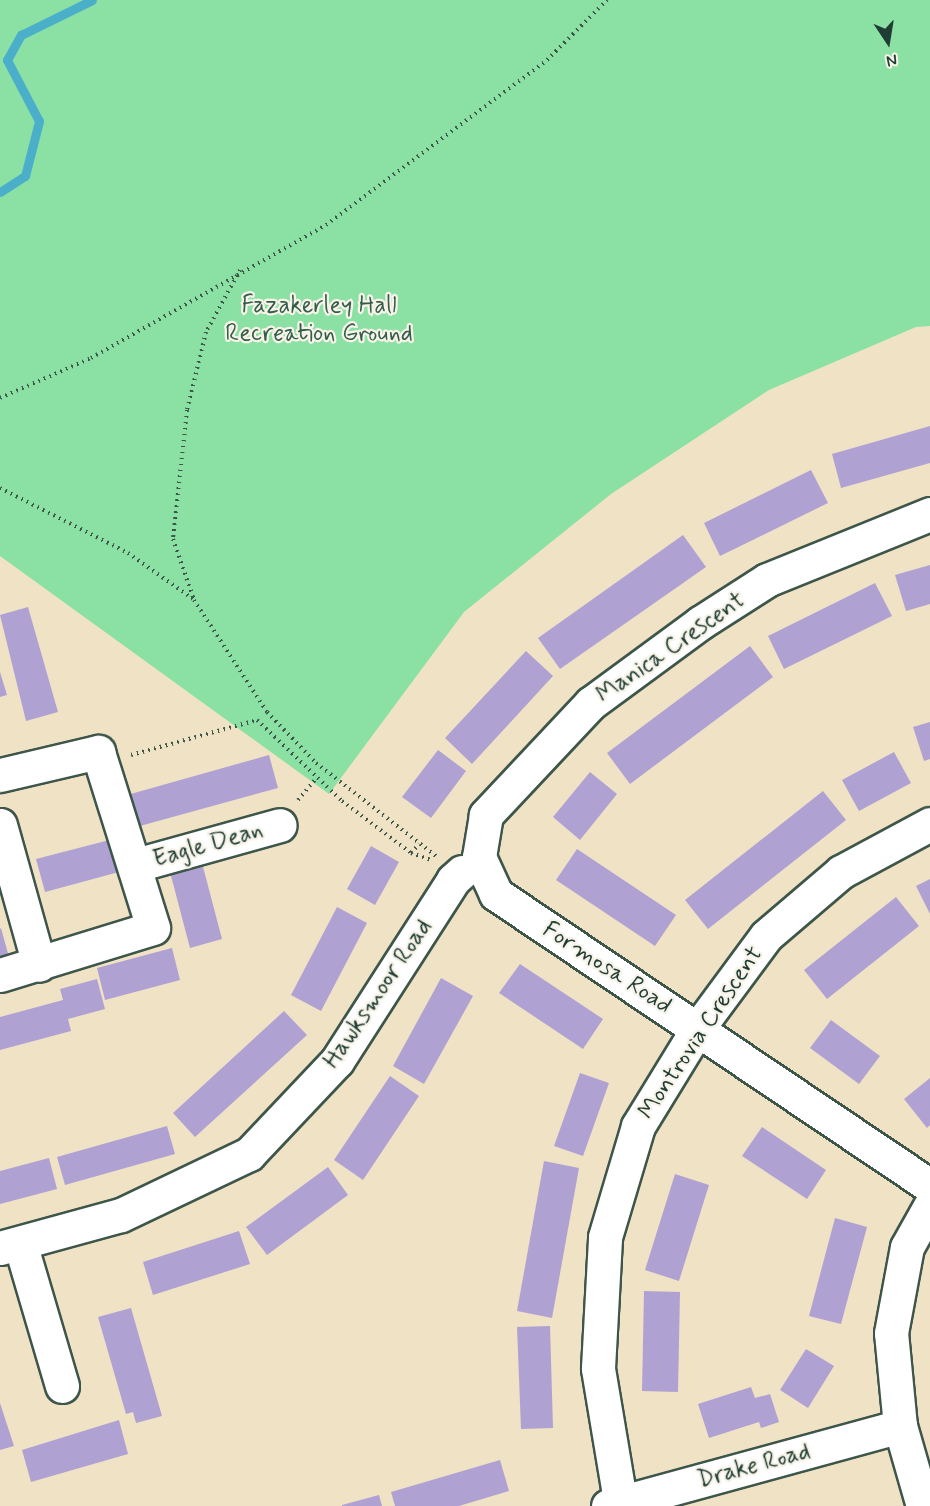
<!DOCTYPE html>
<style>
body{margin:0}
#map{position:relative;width:930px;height:1506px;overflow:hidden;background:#f0e2c5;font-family:Mynerve,sans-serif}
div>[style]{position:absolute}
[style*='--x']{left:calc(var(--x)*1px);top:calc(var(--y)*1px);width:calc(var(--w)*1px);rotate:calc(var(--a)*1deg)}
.green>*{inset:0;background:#8be1a4}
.stream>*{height:9px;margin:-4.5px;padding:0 4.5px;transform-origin:4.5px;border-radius:4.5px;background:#4bafca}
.building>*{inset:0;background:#afa2d3}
.path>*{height:4px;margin-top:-2px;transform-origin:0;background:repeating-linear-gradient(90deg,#3e564a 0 1.5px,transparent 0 6px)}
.roads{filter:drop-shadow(2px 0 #3e564a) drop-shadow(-2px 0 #3e564a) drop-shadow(0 2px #3e564a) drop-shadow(0 -2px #3e564a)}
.street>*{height:33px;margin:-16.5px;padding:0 16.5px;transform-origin:16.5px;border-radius:16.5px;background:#fff}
span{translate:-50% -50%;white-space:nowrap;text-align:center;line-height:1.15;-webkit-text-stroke:4.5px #f7f3e8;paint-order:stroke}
.park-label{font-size:24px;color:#355e4a}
.street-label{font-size:24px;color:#1f3d34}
.north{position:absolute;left:858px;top:12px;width:60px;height:60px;-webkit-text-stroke:4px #f7f3e8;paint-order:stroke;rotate:168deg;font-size:16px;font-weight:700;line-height:24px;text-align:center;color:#1f3d34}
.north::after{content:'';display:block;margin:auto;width:21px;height:27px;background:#1f3d34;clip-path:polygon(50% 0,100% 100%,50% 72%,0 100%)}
</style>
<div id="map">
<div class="green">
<i style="clip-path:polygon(0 0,930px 0,930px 326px,916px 327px,769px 390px,611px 494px,464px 612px,329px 794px,0 556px)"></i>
</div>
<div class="stream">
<i style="--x:0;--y:192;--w:30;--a:-33"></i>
<i style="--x:25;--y:176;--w:57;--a:-75.7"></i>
<i style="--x:39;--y:121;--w:69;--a:-117.7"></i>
<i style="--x:7;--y:60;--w:29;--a:-61"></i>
<i style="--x:21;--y:35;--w:79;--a:-26.2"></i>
</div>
<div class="building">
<i style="clip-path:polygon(930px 426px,930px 463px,841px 488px,832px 454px)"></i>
<i style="clip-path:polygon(811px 470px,828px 503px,720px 556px,704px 523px)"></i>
<i style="clip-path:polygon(683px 535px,706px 567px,560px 669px,538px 638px)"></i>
<i style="clip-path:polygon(930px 565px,930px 604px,906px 611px,895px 575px)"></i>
<i style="clip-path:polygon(875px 583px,892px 616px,784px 669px,768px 636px)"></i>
<i style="clip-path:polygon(28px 607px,58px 712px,26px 721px,0 615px)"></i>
<i style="clip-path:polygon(750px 646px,773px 677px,630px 784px,607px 753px)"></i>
<i style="clip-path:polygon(526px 651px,553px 676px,472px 764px,445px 738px)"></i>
<i style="clip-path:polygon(0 672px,7px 695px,0 697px)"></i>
<i style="clip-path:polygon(930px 722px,930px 759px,924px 761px,913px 727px)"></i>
<i style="clip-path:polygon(438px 750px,466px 771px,431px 818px,402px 797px)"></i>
<i style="clip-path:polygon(894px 752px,911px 783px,859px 811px,842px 780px)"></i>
<i style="clip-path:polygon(269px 755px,278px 788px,129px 829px,120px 797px)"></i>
<i style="clip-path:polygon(590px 772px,617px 794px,580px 840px,553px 817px)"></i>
<i style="clip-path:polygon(823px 791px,846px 820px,708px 929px,685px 900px)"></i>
<i style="clip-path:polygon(121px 837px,130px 869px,45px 892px,36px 859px)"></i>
<i style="clip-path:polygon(371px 846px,399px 862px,375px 905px,347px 889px)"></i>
<i style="clip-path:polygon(577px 849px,676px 915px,655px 946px,556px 880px)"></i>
<i style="clip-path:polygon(202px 863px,222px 939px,190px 948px,170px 872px)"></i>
<i style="clip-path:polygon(930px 879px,930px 914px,916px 886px)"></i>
<i style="clip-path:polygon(896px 897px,919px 926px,827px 999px,804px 970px)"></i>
<i style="clip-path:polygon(337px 907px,367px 923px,321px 1011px,291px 995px)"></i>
<i style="clip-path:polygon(1px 928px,10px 961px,0 964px,0 929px)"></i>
<i style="clip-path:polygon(172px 948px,180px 980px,105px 1000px,97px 968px)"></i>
<i style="clip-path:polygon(520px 964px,603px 1019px,583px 1049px,499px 993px)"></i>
<i style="clip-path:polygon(441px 978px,473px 996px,424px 1084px,393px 1066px)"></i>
<i style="clip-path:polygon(97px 979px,105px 1009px,68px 1019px,71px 1031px,0 1050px,0 1017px,63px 1000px,60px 989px)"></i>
<i style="clip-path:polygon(284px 1011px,307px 1035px,195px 1137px,173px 1113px)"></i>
<i style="clip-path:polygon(831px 1020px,880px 1056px,859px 1084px,810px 1048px)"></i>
<i style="clip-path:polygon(580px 1073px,609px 1083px,583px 1156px,554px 1146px)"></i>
<i style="clip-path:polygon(390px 1076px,419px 1096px,363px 1180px,334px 1160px)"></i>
<i style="clip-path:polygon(930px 1078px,930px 1125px,927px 1128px,904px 1099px)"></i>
<i style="clip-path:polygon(167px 1126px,175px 1154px,65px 1185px,57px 1157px)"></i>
<i style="clip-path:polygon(762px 1127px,826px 1170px,807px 1199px,742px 1156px)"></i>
<i style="clip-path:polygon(49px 1158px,57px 1189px,0 1204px,0 1171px)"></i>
<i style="clip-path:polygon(544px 1161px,579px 1168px,552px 1318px,517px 1311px)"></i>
<i style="clip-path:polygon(328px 1167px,348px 1195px,267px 1255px,246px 1227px)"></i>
<i style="clip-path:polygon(675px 1174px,709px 1185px,679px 1281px,645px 1270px)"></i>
<i style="clip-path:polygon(835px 1218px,867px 1227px,841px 1324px,809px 1316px)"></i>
<i style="clip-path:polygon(239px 1231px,250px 1264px,153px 1295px,143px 1262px)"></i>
<i style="clip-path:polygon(644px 1291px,680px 1292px,678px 1392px,642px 1391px)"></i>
<i style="clip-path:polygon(131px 1308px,162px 1416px,136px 1423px,133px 1412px,126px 1414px,98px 1317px)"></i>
<i style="clip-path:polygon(550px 1326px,553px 1428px,521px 1429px,517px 1327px)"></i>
<i style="clip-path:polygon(806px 1349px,834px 1366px,808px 1408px,780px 1390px)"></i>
<i style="clip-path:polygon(751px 1387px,755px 1398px,770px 1394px,779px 1422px,761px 1428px,759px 1422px,709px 1438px,698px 1404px)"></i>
<i style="clip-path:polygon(0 1403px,14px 1446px,0 1450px)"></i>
<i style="clip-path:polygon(119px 1420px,128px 1454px,31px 1482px,22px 1450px)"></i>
<i style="clip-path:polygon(500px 1460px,509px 1491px,459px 1506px,395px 1506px,391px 1492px)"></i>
<i style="clip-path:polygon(379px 1495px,382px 1506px,342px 1506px,342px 1505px)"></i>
</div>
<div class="path">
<i style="--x:240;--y:270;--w:71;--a:118.7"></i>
<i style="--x:206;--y:332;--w:80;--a:103.7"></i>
<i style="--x:187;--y:410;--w:130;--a:96.2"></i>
<i style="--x:173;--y:539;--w:65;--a:71"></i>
<i style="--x:194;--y:600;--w:134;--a:56.9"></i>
<i style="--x:267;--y:712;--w:71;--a:46.1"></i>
<i style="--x:316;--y:763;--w:152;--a:37.8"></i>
<i style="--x:0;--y:398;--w:99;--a:-23.7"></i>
<i style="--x:91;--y:358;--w:270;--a:-29.5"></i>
<i style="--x:326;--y:225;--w:276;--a:-36.7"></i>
<i style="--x:547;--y:60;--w:85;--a:-45"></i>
<i style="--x:0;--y:488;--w:144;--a:26.9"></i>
<i style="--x:128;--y:553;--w:80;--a:35.3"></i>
<i style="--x:131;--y:755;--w:131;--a:-15.5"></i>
<i style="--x:257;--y:720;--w:117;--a:43.6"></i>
<i style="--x:342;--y:801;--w:86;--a:37"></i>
<i style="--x:411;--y:853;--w:21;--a:19"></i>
<i style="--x:298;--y:800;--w:30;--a:-50"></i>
<i style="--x:411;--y:853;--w:12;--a:-48"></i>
</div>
<div class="roads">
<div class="street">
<i style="--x:930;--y:514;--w:176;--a:158"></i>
<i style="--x:767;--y:580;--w:80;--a:147.3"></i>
<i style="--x:700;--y:623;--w:135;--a:143.7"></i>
<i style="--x:591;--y:703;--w:154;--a:133.2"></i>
<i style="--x:486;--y:815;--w:43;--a:99.5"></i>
<i style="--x:479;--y:857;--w:41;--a:65.3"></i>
<i style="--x:496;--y:894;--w:523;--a:33.93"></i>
<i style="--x:0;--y:775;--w:101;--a:-13.2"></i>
<i style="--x:98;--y:752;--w:184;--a:72.6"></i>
<i style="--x:153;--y:928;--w:160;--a:162.9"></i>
<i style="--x:0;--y:825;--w:145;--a:74.4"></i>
<i style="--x:136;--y:865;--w:149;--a:-15.5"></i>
<i style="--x:20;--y:1243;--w:149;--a:73.6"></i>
<i style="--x:0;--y:1248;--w:125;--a:-15.3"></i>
<i style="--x:121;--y:1215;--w:142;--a:-25.5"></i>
<i style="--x:249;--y:1154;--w:128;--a:-46.6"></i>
<i style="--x:337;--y:1061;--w:215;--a:-57.3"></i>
<i style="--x:453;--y:880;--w:12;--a:-42"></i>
<i style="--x:608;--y:1506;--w:303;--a:-15.3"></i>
<i style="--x:621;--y:1506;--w:140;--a:-99.5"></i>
<i style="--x:598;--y:1368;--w:131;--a:-86.9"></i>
<i style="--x:605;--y:1237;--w:116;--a:-73.4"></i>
<i style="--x:638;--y:1126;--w:115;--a:-58.5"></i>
<i style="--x:698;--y:1028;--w:114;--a:-53.5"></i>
<i style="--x:766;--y:936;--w:99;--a:-40.5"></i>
<i style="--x:841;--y:872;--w:101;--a:-28.3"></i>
<i style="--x:923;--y:1506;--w:83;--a:-106"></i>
<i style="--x:900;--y:1426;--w:93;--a:-95.5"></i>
<i style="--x:891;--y:1333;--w:87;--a:-79.5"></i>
<i style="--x:907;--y:1247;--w:47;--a:-60.7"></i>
</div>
</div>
<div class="park-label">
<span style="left:319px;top:320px">Fazakerley Hall<br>Recreation Ground</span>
</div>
<div class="street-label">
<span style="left:671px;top:648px;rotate:-35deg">Manica Crescent</span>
<span style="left:208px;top:845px;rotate:-16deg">Eagle Dean</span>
<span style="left:607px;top:968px;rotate:33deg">Formosa Road</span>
<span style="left:378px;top:994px;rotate:-56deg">Hawksmoor Road</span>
<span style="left:701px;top:1033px;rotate:-56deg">Montrovia Crescent</span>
<span style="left:754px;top:1466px;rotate:-15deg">Drake Road</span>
</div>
<div class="north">N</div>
</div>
